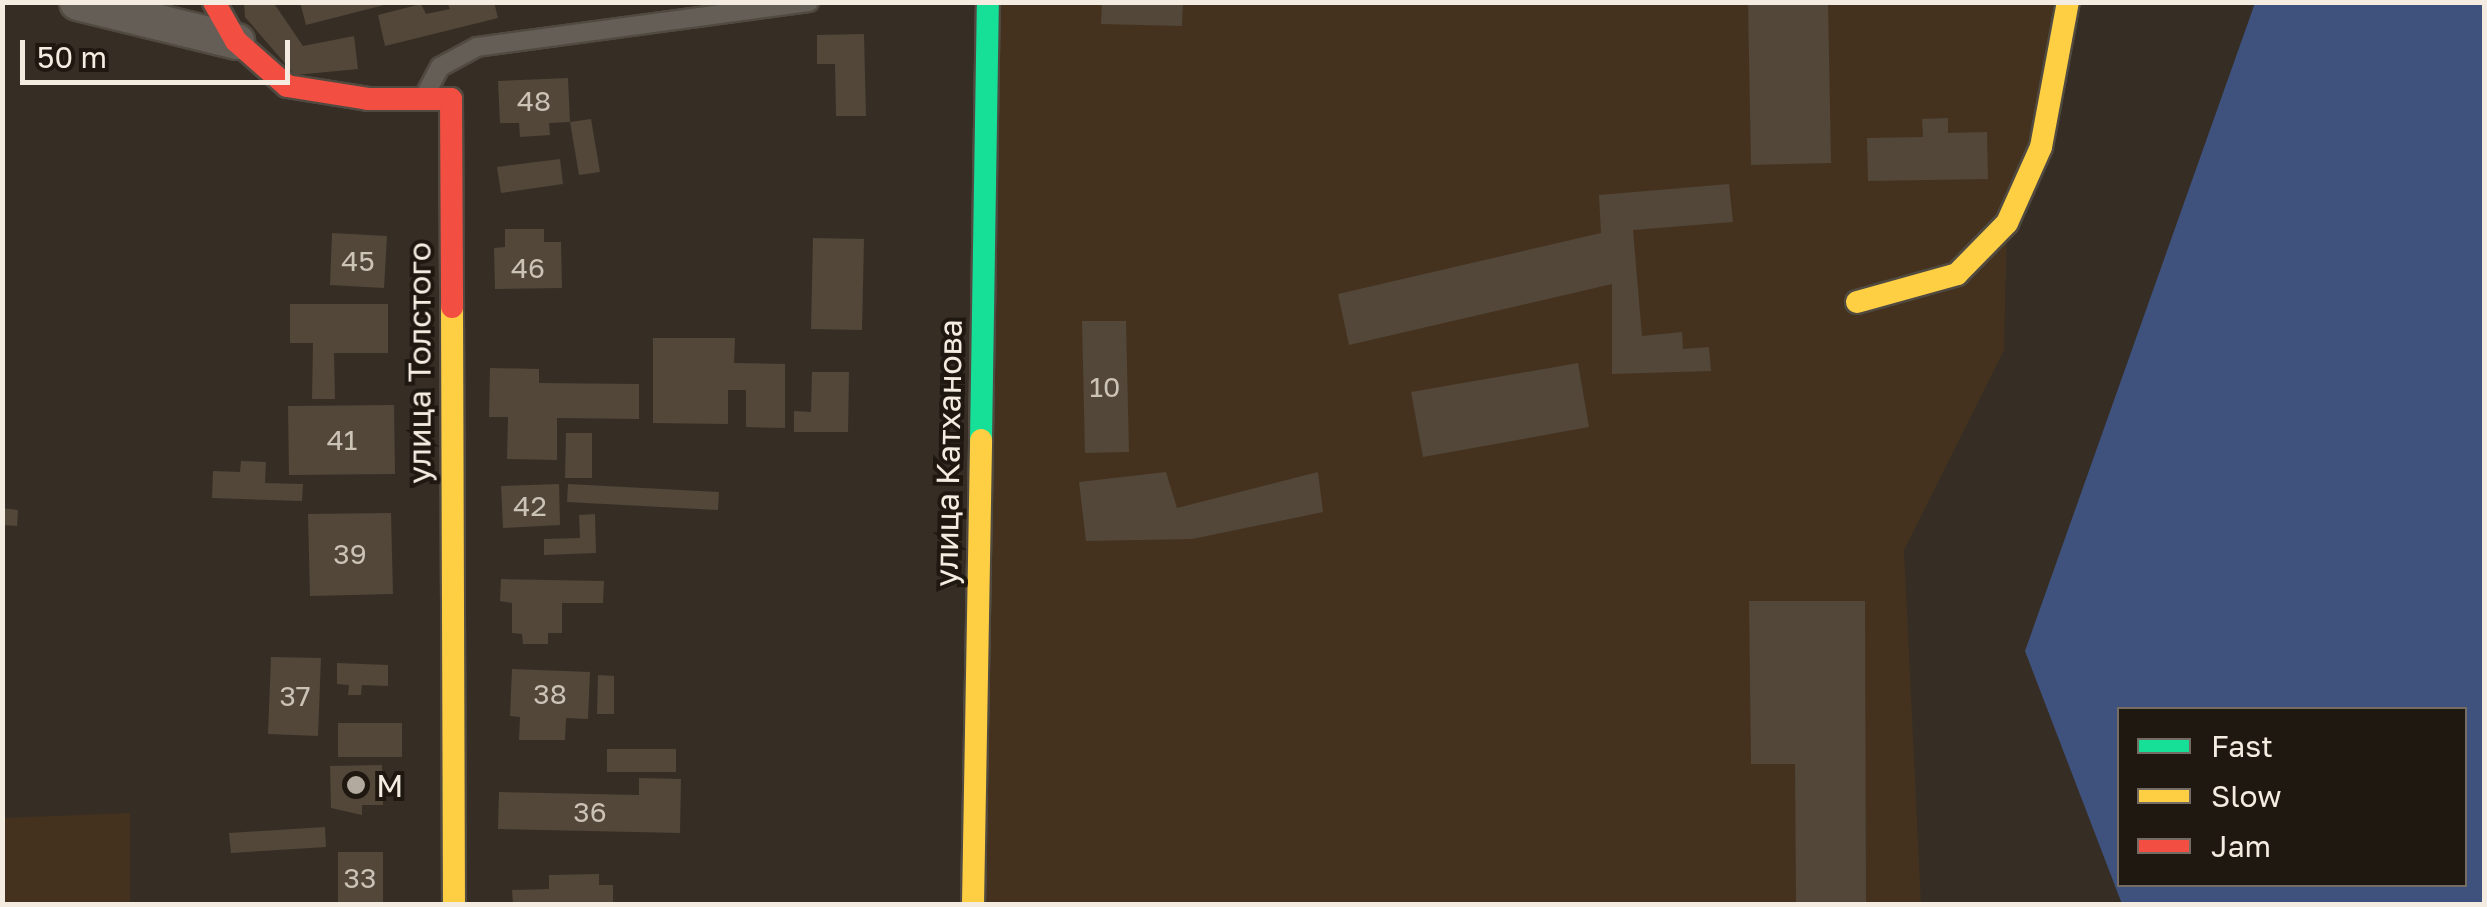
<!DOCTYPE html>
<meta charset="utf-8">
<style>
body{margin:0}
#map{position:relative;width:2487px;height:907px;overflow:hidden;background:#362e25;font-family:"Golos Text",sans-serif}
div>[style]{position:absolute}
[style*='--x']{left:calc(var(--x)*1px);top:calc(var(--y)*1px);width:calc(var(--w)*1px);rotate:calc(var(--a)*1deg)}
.built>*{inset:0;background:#44321e}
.water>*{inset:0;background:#3f517d}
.building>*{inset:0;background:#524739}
.roads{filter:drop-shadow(2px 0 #504a41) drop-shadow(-2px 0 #504a41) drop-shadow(0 2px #504a41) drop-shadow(0 -2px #504a41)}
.lane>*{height:18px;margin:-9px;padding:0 9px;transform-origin:9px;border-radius:9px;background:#645e57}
.street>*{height:35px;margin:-17.5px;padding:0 17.5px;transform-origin:17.5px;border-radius:17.5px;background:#645e57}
.fast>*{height:22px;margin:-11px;padding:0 11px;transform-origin:11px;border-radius:11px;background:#16e098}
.slow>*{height:22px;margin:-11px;padding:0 11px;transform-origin:11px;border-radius:11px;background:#ffcf43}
.jam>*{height:22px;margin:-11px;padding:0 11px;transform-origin:11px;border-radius:11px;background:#f24e42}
.dots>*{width:28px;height:28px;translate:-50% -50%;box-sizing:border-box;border:5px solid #1f1811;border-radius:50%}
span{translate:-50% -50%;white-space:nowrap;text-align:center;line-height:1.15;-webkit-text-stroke:8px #1f1811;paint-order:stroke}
.number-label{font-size:28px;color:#ccc3b7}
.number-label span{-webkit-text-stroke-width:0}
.street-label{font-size:32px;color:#f5ece1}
.poi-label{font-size:32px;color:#f5ece1}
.left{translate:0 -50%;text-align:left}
.frame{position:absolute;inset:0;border:5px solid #f5ece1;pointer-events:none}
.legend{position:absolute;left:2117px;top:707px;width:350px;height:180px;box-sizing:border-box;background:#1f1811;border:2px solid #756d64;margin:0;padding:12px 18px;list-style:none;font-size:30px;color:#f5ece1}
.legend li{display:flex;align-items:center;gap:20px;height:50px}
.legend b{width:50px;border:2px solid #756d64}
.scale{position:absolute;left:20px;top:40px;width:270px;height:45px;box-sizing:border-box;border:5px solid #f5ece1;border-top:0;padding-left:12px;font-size:30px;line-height:35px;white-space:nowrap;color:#f5ece1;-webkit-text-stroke:8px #1f1811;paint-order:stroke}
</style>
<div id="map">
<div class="built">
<i style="clip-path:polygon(988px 3px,2068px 3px,2007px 223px,2004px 350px,1904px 550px,1921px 904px,973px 904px)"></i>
<i style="clip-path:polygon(130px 813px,130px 904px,3px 904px,3px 818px)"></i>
</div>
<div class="water">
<i style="clip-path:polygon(evenodd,2255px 3px,2484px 3px,2484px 904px,2122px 904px,2025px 651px,2255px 3px,2120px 710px,2464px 710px,2464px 884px,2120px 884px,2120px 710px)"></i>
</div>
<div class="building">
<i style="clip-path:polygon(244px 2px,273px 2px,303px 46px,354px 36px,358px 69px,295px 75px,245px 17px)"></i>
<i style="clip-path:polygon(300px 2px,388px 2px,388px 4px,306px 25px)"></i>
<i style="clip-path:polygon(447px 2px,494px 2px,498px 18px,385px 46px,378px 15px,421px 4px,426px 14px,450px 9px)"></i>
<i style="clip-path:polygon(1102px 2px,1183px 2px,1182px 26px,1101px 24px)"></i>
<i style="clip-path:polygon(1748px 2px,1828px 2px,1831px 163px,1751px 165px)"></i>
<i style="clip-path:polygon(864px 34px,866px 116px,836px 116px,835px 64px,817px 64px,817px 35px)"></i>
<i style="clip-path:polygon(568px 78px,570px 122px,549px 123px,550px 135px,520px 137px,519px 123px,500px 123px,498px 81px)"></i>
<i style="clip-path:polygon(1948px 118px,1948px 133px,1987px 132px,1988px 179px,1868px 181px,1867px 138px,1923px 137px,1922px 119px)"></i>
<i style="clip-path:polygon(591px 119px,600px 172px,579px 175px,570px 122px)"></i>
<i style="clip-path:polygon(560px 159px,563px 184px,501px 193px,497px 167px)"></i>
<i style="clip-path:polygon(1729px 184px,1733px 222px,1633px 230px,1642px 336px,1682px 332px,1683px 349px,1709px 347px,1711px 371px,1612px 374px,1612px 284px,1349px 345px,1338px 294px,1601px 233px,1599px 195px)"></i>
<i style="clip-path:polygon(505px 229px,544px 229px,544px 242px,561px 242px,562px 288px,495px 289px,494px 248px,505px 247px)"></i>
<i style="clip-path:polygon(332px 233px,387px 236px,384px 288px,330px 285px)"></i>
<i style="clip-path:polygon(813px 238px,864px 239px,862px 330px,811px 329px)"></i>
<i style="clip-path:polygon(290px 304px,388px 304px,388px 353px,334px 353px,335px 399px,312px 399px,313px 343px,290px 343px)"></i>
<i style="clip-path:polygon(1082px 321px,1126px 321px,1129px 452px,1085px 453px)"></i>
<i style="clip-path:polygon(653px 338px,735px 338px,734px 363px,785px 364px,785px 428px,746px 427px,746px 390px,728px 390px,728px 424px,653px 423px)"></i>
<i style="clip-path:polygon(1578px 363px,1589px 427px,1423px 457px,1411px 392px)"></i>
<i style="clip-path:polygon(490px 368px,539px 369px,539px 383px,639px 384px,639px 419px,557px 418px,557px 460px,507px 459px,508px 417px,489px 417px)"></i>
<i style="clip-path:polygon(812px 372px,849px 372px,848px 432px,794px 432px,794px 411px,811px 412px)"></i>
<i style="clip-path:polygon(394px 405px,395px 474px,289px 475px,288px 406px)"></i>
<i style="clip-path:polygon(566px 433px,592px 433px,592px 478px,565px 478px)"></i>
<i style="clip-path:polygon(241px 461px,266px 462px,265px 483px,303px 484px,302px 501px,212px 498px,213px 471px,240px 472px)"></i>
<i style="clip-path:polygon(1166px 472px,1177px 508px,1318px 472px,1323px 512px,1192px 539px,1086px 541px,1079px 482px)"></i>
<i style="clip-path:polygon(559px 484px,560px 525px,503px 528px,501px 486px)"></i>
<i style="clip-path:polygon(568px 484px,719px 492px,718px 510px,567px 502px)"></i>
<i style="clip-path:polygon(2px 508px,18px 510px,17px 526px,2px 525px)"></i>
<i style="clip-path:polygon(391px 513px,393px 594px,310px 596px,308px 514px)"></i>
<i style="clip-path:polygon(595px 514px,596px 553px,544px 555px,544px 539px,580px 538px,579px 515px)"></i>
<i style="clip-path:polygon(501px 579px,604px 581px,603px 603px,562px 603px,562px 633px,548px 633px,548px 644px,523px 644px,522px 634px,512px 633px,512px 603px,500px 601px)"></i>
<i style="clip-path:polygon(1749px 601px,1865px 601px,1866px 904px,1796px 904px,1795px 764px,1751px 764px)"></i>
<i style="clip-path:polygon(271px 657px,321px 658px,318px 736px,268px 734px)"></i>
<i style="clip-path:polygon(337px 663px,388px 665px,388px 686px,362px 685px,361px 695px,348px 695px,349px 685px,337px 684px)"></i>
<i style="clip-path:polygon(512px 669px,590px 672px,588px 719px,566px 718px,565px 740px,519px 740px,520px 717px,510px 716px)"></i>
<i style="clip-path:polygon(598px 675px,614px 676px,614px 714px,597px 714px)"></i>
<i style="clip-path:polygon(338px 723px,402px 723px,402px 757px,338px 757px)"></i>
<i style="clip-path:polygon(607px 749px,676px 749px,676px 772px,607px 772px)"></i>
<i style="clip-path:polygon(382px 765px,383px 805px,362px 805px,362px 815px,331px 808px,330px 766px)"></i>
<i style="clip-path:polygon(639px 778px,681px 779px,680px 833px,498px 829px,499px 792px,639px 795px)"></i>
<i style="clip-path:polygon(325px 827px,326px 847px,231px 853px,229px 833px)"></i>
<i style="clip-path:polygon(338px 852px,383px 852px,383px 904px,338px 904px)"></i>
<i style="clip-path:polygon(599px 874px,599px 885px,613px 885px,613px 904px,513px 904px,512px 890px,549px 889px,549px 875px)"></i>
</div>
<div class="roads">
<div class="lane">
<i style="--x:425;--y:95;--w:32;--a:-62"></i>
<i style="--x:440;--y:67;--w:42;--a:-28.4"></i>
<i style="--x:477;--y:47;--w:335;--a:-7.7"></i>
</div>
<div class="street">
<i style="--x:77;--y:2;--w:164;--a:13.8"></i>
</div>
<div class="fast">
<i style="--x:981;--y:440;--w:438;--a:-89.1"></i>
</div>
<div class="slow">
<i style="--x:1857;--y:302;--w:104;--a:-15.6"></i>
<i style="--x:1957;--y:274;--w:71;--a:-45.6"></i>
<i style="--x:2007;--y:223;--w:83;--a:-65.9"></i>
<i style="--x:2041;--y:147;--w:147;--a:-79.5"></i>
<i style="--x:452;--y:307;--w:597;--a:89.81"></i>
<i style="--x:973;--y:904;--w:464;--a:-89"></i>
</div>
<div class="jam">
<i style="--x:214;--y:2;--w:45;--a:60.6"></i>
<i style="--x:236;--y:41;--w:68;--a:41.4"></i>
<i style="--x:287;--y:86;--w:82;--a:9.1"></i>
<i style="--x:368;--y:99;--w:83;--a:0"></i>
<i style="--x:451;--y:99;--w:208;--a:89.7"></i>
</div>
</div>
<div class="dots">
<i style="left:356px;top:785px;background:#b2aa9f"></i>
</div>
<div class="number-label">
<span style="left:534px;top:101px">48</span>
<span style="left:358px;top:261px">45</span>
<span style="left:528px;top:268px">46</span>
<span style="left:1105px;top:387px">10</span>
<span style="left:342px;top:440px">41</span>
<span style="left:530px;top:506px">42</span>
<span style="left:350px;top:554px">39</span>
<span style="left:550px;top:694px">38</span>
<span style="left:295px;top:696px">37</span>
<span style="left:590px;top:812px">36</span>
<span style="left:360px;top:878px">33</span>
</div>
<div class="street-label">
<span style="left:419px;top:363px;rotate:-90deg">улица Толстого</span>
<span style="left:948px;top:453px;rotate:-89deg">улица Катханова</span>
</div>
<div class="poi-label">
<span class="left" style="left:376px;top:785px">М</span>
</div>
<div class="frame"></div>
<ul class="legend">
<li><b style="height:12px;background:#16e098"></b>Fast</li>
<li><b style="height:12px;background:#ffcf43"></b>Slow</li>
<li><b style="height:12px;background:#f24e42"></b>Jam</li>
</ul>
<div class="scale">50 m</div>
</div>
